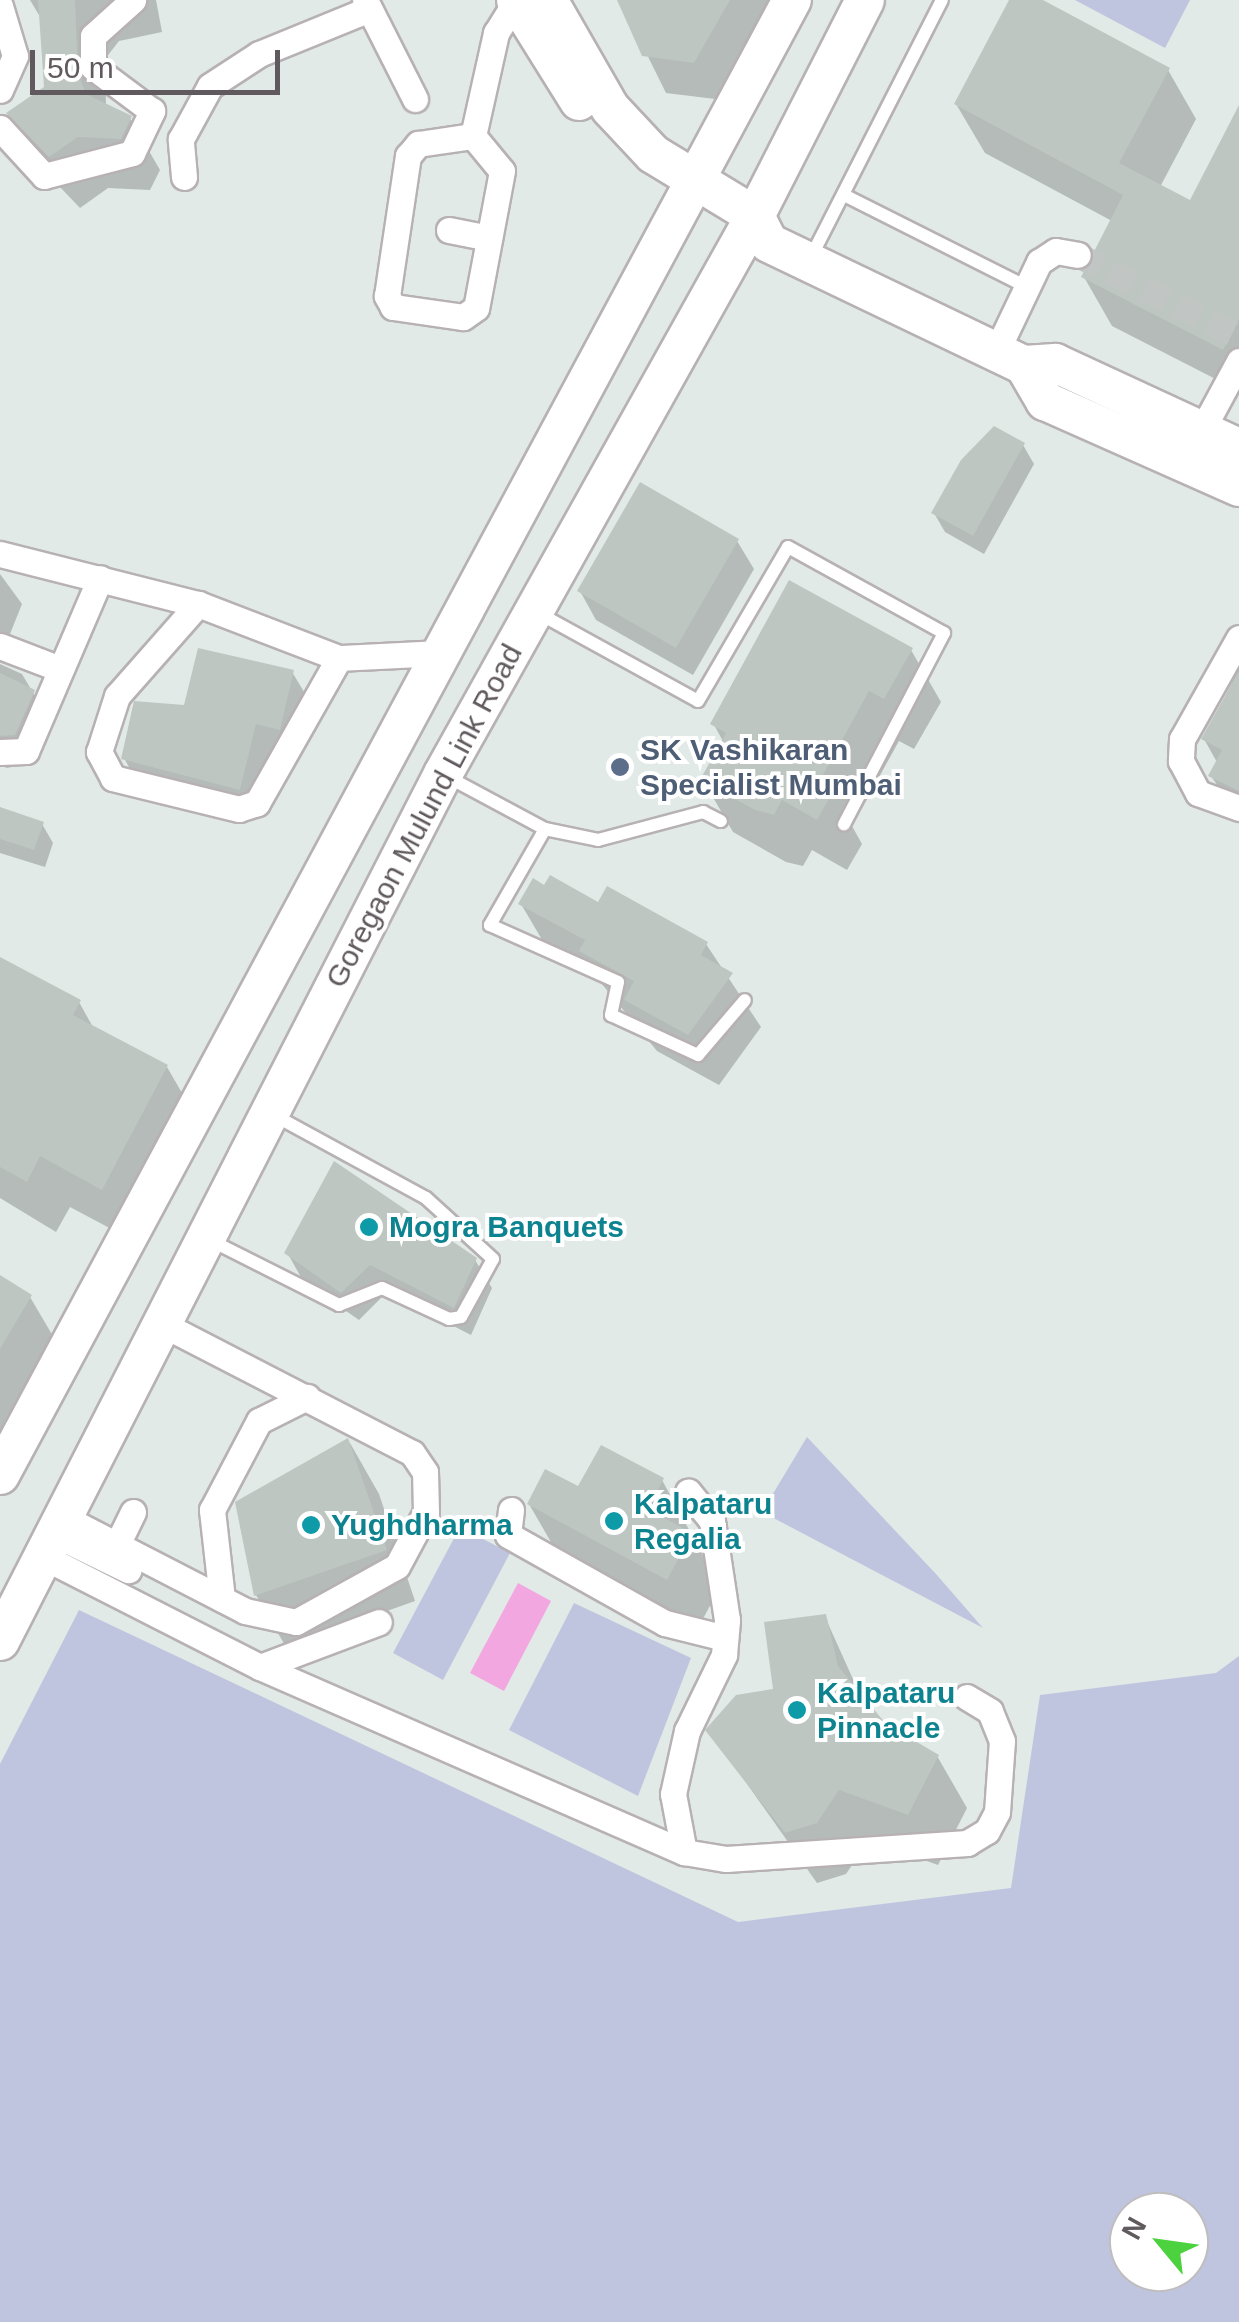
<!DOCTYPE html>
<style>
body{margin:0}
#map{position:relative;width:1239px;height:2322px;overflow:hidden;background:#e1eae6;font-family:Helvetica,sans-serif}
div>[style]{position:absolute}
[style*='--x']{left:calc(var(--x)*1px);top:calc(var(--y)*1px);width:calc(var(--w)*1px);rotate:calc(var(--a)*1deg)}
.green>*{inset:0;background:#c0c5df}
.water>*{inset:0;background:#f3a7e0}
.shadow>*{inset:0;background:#0003}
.building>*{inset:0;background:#bdc6c1}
.street-tunnel>*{height:25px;margin-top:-12.5px;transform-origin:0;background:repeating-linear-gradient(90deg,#c1c6c4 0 25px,transparent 0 37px)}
.roads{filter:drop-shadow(2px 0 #b7b1b4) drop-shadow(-2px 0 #b7b1b4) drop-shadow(0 2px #b7b1b4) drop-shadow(0 -2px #b7b1b4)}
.lane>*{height:12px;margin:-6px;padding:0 6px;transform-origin:6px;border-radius:6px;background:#fff}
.street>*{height:25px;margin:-12.5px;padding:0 12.5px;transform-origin:12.5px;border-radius:12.5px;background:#fff}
.secondary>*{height:38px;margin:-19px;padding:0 19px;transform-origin:19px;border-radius:19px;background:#fff}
.dots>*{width:28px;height:28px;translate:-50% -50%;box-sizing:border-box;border:5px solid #fff;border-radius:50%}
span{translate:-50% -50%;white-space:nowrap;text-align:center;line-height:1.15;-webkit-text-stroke:8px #fff;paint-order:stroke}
.service-label{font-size:30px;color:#4e5e75;font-weight:700}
.left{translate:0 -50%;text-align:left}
.street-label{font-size:30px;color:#60595d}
.culture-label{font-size:30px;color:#0d838f;font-weight:700}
.north{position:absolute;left:1109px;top:2192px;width:100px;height:100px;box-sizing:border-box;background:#fff;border:2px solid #bfbdbe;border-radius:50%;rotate:299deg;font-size:28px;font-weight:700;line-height:40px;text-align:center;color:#60595d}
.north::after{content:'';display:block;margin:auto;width:35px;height:45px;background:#4dd23f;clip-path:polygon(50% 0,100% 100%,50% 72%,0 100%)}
.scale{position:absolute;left:30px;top:50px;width:250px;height:45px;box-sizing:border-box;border:5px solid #60595d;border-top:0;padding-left:12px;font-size:30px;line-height:35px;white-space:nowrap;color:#60595d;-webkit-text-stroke:8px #fff;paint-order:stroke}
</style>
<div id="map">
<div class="green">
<i style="clip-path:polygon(1075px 0,1190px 0,1165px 48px)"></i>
<i style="clip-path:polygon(807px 1437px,936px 1574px,983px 1628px,762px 1512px)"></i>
<i style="clip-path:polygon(460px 1527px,510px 1553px,443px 1680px,393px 1653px)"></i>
<i style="clip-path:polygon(574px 1603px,691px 1658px,638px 1796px,509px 1730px)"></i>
<i style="clip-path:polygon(evenodd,79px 1610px,738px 1922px,1011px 1888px,1040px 1695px,1216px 1673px,1239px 1656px,1239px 2322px,0 2322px,0 1764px,79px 1610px,1129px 2212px,1189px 2212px,1189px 2272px,1129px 2272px,1129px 2212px)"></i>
</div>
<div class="water">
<i style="clip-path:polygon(518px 1583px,551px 1601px,504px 1691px,470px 1673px)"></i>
</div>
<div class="shadow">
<i style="clip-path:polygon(30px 0,156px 0,162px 32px,119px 41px,105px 59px,106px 106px,130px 118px,160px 170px,150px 190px,108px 188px,80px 208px,39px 165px,9px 114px,47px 88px,42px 20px)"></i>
<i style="clip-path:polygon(620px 0,775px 0,715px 99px,666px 93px)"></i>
<i style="clip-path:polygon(1012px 0,1038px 0,1168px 70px,1196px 119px,1160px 187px,1191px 203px,1239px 150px,1239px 391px,1112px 326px,1084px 277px,1112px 221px,985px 153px,956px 104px)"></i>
<i style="clip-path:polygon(1023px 445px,1034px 464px,984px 554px,945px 532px,934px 513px)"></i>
<i style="clip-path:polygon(737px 541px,754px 569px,693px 675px,596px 620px,580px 591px)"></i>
<i style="clip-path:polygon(0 574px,22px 604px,0 659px)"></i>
<i style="clip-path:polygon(911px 650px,941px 702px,914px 749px,899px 741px,852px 826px,862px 844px,847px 870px,812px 850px,803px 866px,786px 862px,733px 832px,703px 780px,724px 743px,713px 723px)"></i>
<i style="clip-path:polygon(0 664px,22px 674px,49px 720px,31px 763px,7px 768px,0 765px)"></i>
<i style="clip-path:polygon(1239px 669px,1239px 817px,1211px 776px,1218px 764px,1204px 739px)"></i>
<i style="clip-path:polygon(292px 672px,309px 700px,272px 752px,256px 818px,140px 787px,124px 758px,186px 708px)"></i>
<i style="clip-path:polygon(0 810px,42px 824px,53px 843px,45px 867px,0 853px)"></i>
<i style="clip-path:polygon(521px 904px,706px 944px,761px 1027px,719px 1085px,657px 1051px,601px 983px,551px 955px)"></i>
<i style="clip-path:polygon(0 960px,79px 1002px,94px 1029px,167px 1067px,197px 1119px,132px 1240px,70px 1207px,56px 1232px,0 1198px)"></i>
<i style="clip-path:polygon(287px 1252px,475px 1260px,492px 1288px,471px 1335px,387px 1292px,359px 1320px,303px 1281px)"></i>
<i style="clip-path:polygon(0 1278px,30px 1297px,60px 1348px,0 1472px)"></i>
<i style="clip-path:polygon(350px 1443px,379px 1494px,415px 1601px,286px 1647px,256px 1595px,237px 1503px)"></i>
<i style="clip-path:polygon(662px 1480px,720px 1587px,697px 1630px,559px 1556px,529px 1504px)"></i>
<i style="clip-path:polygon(825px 1617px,862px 1699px,884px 1726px,937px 1756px,967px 1808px,938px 1865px,869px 1840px,846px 1874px,817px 1883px,709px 1730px,776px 1691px)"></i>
</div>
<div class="building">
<i style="clip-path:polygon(38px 0,75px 0,78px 73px,86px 94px,132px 116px,121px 139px,78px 137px,49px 157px,6px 113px,44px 87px)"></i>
<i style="clip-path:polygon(617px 0,730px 0,694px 63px,642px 56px)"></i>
<i style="clip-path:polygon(1009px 0,1043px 0,1170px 68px,1119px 163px,1190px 200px,1239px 105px,1239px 319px,1223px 350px,1081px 277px,1123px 195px,954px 104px)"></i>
<i style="clip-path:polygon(994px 426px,1025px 443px,973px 536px,931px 513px,961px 460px)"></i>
<i style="clip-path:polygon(640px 482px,739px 539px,676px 648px,577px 591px)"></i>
<i style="clip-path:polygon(789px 580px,913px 648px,884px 699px,869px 691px,819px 782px,834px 790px,817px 820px,782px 800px,774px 815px,755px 810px,700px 780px,726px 733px,710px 724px)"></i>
<i style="clip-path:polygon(198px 648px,294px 670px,280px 730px,256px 724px,240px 790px,121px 759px,134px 701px,184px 705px)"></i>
<i style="clip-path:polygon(1239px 671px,1239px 791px,1208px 776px,1222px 750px,1201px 739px)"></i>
<i style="clip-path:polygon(0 673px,35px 690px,15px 735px,0 736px)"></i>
<i style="clip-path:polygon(0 807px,44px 822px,34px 850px,0 839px)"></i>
<i style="clip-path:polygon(550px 875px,598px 902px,607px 886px,708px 942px,701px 955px,733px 973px,688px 1035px,624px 1000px,634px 981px,579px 951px,585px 940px,518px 904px,533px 878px,544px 885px)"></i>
<i style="clip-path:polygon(0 957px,81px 1000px,73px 1015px,168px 1065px,102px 1190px,40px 1156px,27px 1182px,0 1167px)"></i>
<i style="clip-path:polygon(334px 1161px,477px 1258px,454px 1308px,370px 1265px,341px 1293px,284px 1253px)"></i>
<i style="clip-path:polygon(0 1275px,32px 1295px,0 1349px)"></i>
<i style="clip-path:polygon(348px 1438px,387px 1550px,254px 1596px,235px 1502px)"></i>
<i style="clip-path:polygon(601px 1445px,664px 1478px,648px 1509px,692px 1533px,667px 1580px,527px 1504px,545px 1469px,578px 1486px)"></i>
<i style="clip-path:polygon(826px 1614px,838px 1666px,886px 1724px,939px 1755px,908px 1815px,839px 1790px,817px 1823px,785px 1833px,705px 1730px,736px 1695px,773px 1689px,764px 1622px)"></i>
</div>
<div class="street-tunnel">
<i style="--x:1078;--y:255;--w:180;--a:26.7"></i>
</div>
<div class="roads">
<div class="lane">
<i style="--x:844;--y:195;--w:205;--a:26.7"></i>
<i style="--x:811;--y:257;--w:288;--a:-63"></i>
<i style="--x:540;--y:614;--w:180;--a:28.8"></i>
<i style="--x:698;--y:701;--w:178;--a:-59.7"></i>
<i style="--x:788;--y:547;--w:178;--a:28.9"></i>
<i style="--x:944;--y:633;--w:216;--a:117.6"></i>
<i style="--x:448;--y:777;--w:110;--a:28.2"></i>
<i style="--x:545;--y:829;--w:111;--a:119.8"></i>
<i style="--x:490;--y:925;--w:140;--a:24"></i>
<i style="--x:618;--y:982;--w:34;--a:102"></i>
<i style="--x:611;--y:1015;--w:96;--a:24.7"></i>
<i style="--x:698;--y:1055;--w:72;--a:-49.5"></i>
<i style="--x:545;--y:829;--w:54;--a:11.7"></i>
<i style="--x:598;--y:840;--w:109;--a:-14.9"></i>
<i style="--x:703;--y:812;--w:20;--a:27"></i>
<i style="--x:208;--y:1239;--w:147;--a:26.7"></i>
<i style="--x:339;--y:1305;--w:46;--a:-21.6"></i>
<i style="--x:382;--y:1288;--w:74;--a:24.8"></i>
<i style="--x:449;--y:1319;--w:12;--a:-9"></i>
<i style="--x:461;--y:1317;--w:66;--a:-61.1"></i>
<i style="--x:493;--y:1259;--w:91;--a:-137.7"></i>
<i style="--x:426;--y:1198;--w:175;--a:-151.4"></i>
</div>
<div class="street">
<i style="--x:365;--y:0;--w:111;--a:63.2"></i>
<i style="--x:0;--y:6;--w:52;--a:73.3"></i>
<i style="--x:15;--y:56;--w:37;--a:114"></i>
<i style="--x:0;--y:128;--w:65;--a:47.5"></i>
<i style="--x:44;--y:176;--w:91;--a:-14.6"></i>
<i style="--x:132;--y:153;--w:47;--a:-64.5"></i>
<i style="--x:152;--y:111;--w:74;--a:-143.3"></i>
<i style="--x:93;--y:67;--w:31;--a:-90"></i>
<i style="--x:93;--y:36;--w:54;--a:-42"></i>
<i style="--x:473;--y:136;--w:45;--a:50.4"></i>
<i style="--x:502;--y:171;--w:139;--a:100.7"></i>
<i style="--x:476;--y:308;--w:16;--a:145"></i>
<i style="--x:463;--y:317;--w:71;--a:-171.9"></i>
<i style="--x:393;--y:307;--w:13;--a:-119"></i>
<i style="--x:387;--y:296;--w:142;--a:-81.5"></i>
<i style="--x:408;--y:156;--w:16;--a:-50"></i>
<i style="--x:418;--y:144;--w:56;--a:-8.3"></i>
<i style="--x:473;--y:136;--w:106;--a:-77.4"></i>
<i style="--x:496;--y:33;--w:39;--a:-58"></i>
<i style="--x:184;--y:177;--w:38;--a:-95"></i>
<i style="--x:181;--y:139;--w:60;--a:-61.3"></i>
<i style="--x:210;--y:86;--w:59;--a:-33.1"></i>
<i style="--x:259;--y:54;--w:119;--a:-22.2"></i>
<i style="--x:449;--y:230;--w:41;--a:11.3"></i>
<i style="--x:997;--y:350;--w:98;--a:-64.5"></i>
<i style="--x:1039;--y:262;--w:20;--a:-33"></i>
<i style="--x:1056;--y:251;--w:22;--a:10"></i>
<i style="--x:1196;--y:441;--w:91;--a:-61.7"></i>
<i style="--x:0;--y:554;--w:204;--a:14.2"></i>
<i style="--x:1239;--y:638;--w:116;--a:119.4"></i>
<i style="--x:1182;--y:739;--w:22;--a:93"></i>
<i style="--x:1181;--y:761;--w:36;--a:62"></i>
<i style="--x:1198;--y:793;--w:44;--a:20.1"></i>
<i style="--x:0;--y:646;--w:64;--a:21"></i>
<i style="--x:339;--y:658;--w:167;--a:119.5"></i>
<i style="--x:257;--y:803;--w:19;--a:162"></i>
<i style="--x:239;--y:809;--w:130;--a:-166.2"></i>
<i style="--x:113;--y:778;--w:30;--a:-118"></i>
<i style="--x:99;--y:752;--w:59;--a:-72.2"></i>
<i style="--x:117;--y:696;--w:123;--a:-48.6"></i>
<i style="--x:198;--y:604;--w:151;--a:21"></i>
<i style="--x:339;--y:658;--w:104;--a:-2.8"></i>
<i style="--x:0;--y:752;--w:26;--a:-2"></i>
<i style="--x:26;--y:751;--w:188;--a:-66.8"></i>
<i style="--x:511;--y:1510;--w:25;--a:97"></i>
<i style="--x:508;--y:1535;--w:180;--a:29.3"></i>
<i style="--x:665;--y:1623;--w:62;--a:14"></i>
<i style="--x:61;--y:1516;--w:207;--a:27.3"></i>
<i style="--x:245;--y:1611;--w:52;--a:12.2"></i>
<i style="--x:296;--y:1622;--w:115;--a:-29"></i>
<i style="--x:397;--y:1566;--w:61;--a:-61.8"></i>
<i style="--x:426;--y:1512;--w:40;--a:-91.4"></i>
<i style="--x:425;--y:1472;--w:23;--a:-124"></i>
<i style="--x:412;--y:1453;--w:281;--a:-152.7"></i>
<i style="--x:52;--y:1533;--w:85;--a:26"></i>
<i style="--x:40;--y:1555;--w:247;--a:27"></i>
<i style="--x:260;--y:1667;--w:463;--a:23.6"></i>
<i style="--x:684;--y:1852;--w:43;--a:9.5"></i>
<i style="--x:726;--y:1859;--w:242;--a:-3.8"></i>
<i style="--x:967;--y:1843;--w:23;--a:-31"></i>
<i style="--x:987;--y:1831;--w:21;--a:-62"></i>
<i style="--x:997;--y:1812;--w:71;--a:-86"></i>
<i style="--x:1002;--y:1741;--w:32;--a:-112"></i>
<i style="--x:990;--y:1711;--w:27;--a:-149"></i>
<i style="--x:111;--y:1557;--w:50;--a:-63.9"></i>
<i style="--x:222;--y:1599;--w:90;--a:-96.4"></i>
<i style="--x:212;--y:1510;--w:101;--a:-62.2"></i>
<i style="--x:259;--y:1421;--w:54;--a:-26.6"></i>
<i style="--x:260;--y:1667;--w:127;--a:-20.7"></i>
<i style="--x:684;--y:1852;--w:59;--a:-100.7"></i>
<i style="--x:673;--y:1794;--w:65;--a:-77.5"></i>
<i style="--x:687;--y:1731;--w:85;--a:-64"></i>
<i style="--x:724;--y:1655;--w:35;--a:-85"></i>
<i style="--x:727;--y:1620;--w:100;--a:-98.6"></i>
<i style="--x:712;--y:1521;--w:38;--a:-129"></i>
</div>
<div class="secondary">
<i style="--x:516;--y:0;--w:119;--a:58"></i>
<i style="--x:548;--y:0;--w:125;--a:60.1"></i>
<i style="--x:610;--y:108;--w:63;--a:46.9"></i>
<i style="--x:653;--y:154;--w:119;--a:31.3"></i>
<i style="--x:755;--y:216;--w:30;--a:63"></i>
<i style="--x:769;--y:243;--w:283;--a:25.6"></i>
<i style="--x:1024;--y:365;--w:31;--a:-4"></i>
<i style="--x:1055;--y:363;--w:203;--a:24.8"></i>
<i style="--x:1024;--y:365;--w:42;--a:59.7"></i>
<i style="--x:1045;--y:401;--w:212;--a:23.9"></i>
<i style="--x:0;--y:1475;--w:1674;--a:-61.77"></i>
<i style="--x:0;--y:1641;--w:974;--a:-62.93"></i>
<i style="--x:443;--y:774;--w:639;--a:-60.79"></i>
<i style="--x:755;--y:216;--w:242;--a:-63"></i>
</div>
</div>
<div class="dots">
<i style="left:620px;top:767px;background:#5c6f8a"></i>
<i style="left:369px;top:1227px;background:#0f9aa8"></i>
<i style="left:614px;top:1521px;background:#0f9aa8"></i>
<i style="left:311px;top:1525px;background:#0f9aa8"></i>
<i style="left:797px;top:1710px;background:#0f9aa8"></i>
</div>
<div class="service-label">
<span class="left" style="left:640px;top:767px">SK Vashikaran<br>Specialist Mumbai</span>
</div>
<div class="street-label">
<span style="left:424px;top:816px;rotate:-62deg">Goregaon Mulund Link Road</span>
</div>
<div class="culture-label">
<span class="left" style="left:389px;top:1227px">Mogra Banquets</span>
<span class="left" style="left:634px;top:1521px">Kalpataru<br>Regalia</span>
<span class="left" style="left:331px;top:1525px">Yughdharma</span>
<span class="left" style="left:817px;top:1710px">Kalpataru<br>Pinnacle</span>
</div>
<div class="north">N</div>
<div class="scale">50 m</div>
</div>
